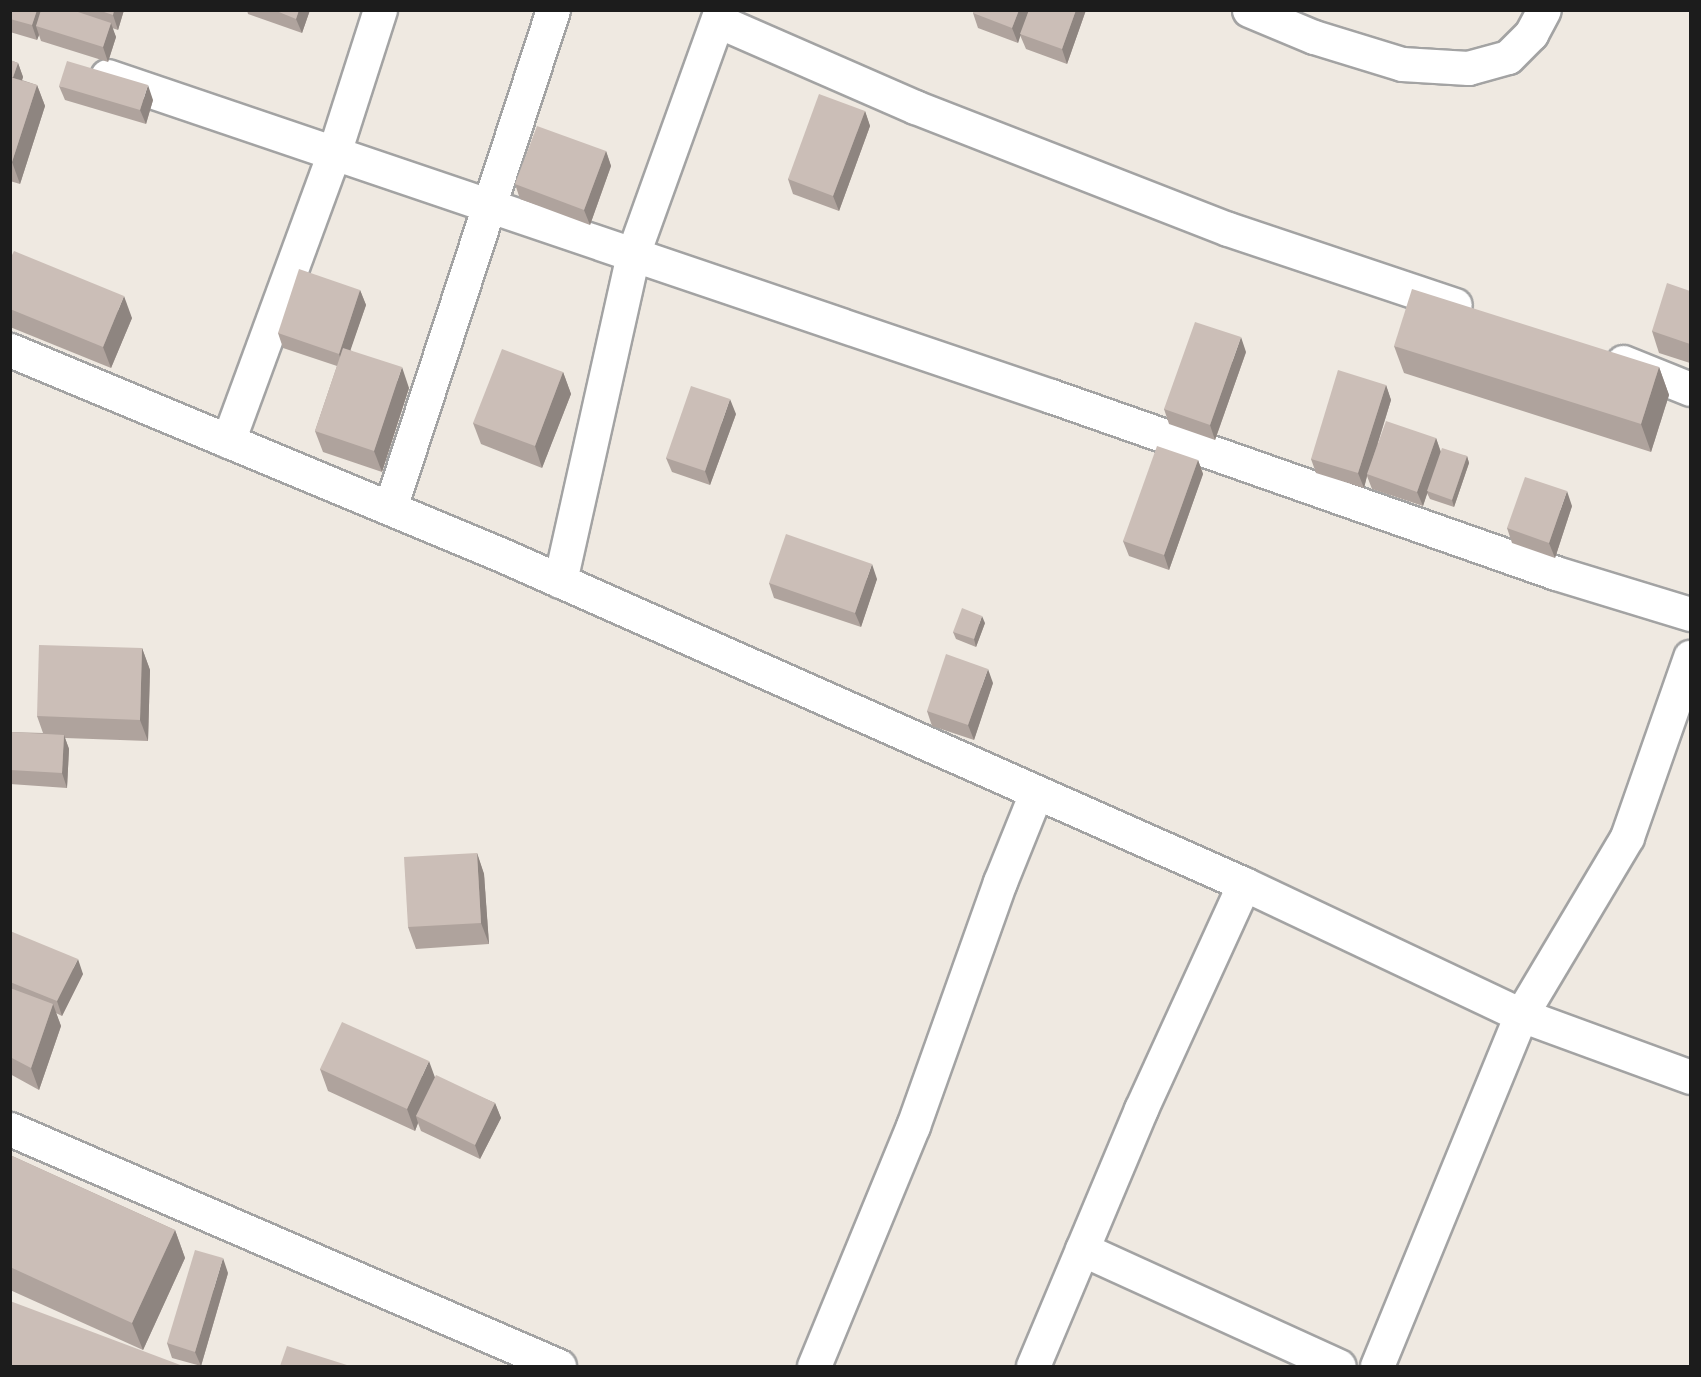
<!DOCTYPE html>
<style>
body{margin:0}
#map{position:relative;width:1701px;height:1377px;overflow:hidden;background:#efe9e1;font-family:"Archivo Narrow",sans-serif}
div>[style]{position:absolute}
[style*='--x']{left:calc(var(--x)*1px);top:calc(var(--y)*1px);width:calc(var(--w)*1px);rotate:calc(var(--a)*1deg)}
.roads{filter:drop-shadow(2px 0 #a3a3a3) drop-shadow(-2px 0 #a3a3a3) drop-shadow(0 2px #a3a3a3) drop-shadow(0 -2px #a3a3a3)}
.street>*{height:33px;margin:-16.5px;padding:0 16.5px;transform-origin:16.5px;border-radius:16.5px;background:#fff}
.wall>*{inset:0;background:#afa39d}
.shaded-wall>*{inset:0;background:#8e8580}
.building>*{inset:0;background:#cbbeb7}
span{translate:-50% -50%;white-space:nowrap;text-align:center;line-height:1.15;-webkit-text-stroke:6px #fff;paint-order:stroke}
.frame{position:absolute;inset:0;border:12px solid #1c1c1c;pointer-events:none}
</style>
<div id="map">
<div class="roads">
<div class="street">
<i style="--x:1249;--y:10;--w:70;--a:22.6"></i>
<i style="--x:1314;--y:37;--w:92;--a:17.1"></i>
<i style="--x:1402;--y:64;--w:66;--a:3.5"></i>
<i style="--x:1468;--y:68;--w:41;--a:-15.4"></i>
<i style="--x:1508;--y:57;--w:33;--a:-45"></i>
<i style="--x:1531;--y:34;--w:27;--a:-62"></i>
<i style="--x:718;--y:21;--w:215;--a:23.6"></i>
<i style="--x:915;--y:107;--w:336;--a:21.3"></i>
<i style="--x:1228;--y:229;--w:239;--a:18.5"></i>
<i style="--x:107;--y:76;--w:997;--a:18.73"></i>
<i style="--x:1051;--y:396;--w:535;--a:19.32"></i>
<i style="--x:1556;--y:573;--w:140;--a:17"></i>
<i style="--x:10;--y:350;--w:533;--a:22.62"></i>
<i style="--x:502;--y:555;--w:812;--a:23.91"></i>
<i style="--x:1244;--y:884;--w:306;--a:25.3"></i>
<i style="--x:1521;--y:1015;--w:180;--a:20.1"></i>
<i style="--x:1623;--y:362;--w:72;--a:21.9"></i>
<i style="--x:228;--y:441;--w:307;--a:-69.8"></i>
<i style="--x:334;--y:153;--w:150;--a:-72.2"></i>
<i style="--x:390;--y:508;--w:524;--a:-71.88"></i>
<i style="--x:560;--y:581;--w:335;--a:-77.4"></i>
<i style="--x:633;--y:254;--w:259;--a:-70.2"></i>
<i style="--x:10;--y:1129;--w:598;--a:23.35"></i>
<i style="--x:1082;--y:1249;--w:282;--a:24.5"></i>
<i style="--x:814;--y:1366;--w:260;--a:-67.6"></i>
<i style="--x:913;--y:1126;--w:259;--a:-70.4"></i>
<i style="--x:1000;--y:882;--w:96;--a:-68"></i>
<i style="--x:1033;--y:1366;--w:279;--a:-67.2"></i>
<i style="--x:1141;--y:1109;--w:247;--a:-65.4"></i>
<i style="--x:1377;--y:1366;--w:379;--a:-67.7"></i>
<i style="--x:1521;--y:1015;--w:207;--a:-59.2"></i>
<i style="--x:1627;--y:837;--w:191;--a:-70.7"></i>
</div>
</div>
<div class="wall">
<i style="clip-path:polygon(10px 10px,124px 10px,118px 30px,112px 28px,116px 37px,108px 62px,41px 41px,39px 35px,37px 40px,10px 32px)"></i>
<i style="clip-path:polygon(247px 10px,310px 10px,302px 33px,248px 14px)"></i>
<i style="clip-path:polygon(974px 10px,1086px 10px,1067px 64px,1026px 49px,1020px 35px,1018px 43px,978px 28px,973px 13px)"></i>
<i style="clip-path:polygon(10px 60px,18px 63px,23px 77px,22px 80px,37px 85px,45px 106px,20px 184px,10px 181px)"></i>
<i style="clip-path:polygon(59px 86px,153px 100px,146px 124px,65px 100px)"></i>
<i style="clip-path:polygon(865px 111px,870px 126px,839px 211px,793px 194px,788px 179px)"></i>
<i style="clip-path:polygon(606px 151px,611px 166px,590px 225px,520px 199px,515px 184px)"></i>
<i style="clip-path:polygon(10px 259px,132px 318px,111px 368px,10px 327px)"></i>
<i style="clip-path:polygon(360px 290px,366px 305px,350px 350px,409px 388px,382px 472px,323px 452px,315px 431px,337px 366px,283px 348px,278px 333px)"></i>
<i style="clip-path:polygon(1690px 291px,1690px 363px,1659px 353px,1652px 331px)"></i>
<i style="clip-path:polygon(1394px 346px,1659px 367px,1669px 395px,1651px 452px,1404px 373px)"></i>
<i style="clip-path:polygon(1246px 352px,1215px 440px,1169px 424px,1164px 409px)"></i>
<i style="clip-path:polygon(563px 372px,571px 394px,542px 468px,481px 444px,473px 423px)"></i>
<i style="clip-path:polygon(1386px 385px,1391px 400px,1378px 443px,1436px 438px,1441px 452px,1467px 456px,1469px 463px,1454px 507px,1430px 499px,1427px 493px,1423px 506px,1372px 489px,1367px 476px,1364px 488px,1316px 473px,1311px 459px)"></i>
<i style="clip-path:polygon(736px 414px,710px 485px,672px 472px,666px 458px)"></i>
<i style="clip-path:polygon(1198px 460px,1203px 474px,1169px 570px,1129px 556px,1123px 541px)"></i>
<i style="clip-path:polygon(1572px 506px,1555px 558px,1512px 543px,1507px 528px)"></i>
<i style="clip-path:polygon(877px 579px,861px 627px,774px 598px,769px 583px)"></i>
<i style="clip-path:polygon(985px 623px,976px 647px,956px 639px,953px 632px)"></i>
<i style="clip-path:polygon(142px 648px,150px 670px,148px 741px,65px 738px,69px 749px,67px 788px,10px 784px,10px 732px,43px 733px,37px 716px)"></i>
<i style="clip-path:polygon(993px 683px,974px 740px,932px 726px,927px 711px)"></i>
<i style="clip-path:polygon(477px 853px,484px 874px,489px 944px,416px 949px,408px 927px)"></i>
<i style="clip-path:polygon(10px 931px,83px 974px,62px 1016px,56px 1013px,61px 1026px,39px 1090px,10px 1074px)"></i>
<i style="clip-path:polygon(320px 1069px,435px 1077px,495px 1103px,501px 1118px,480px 1159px,421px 1131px,418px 1123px,415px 1131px,328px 1091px)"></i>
<i style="clip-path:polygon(10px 1155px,175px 1230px,185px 1258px,143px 1350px,10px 1290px)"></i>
<i style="clip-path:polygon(228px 1273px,201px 1366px,172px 1358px,167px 1343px)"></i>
</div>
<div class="shaded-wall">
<i style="clip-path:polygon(37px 10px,46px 10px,36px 26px,39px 35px,37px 40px,32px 25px)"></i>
<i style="clip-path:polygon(114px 10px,124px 10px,118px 30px,113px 15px)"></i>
<i style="clip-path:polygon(299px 10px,310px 10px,302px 33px,296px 19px)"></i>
<i style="clip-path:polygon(1019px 10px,1029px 10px,1018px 43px,1012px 28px)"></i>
<i style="clip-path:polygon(1076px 10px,1086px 10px,1067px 64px,1062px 49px)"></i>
<i style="clip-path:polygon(111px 23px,116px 37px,108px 62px,103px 47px)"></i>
<i style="clip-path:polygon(18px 63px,23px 77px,18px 93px,13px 78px)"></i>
<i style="clip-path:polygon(37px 85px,45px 106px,20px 184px,12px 162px)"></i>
<i style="clip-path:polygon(148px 85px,153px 100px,146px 124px,140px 110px)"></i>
<i style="clip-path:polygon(865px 111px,870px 126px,839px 211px,833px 196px)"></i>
<i style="clip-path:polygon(606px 151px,611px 166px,590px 225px,584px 210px)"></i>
<i style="clip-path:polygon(360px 290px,366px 305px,344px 369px,339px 354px)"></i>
<i style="clip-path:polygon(124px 296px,132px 318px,111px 368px,103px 347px)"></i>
<i style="clip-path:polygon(1241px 337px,1246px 352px,1215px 440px,1210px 425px)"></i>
<i style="clip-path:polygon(402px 367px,409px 388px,382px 472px,374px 451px)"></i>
<i style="clip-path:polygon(1659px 367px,1669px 395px,1651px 452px,1641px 424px)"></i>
<i style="clip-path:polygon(563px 372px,571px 394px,542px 468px,535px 446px)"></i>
<i style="clip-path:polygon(1386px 385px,1391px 400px,1368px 474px,1367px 474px,1367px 476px,1364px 488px,1358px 473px)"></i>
<i style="clip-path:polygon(730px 399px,736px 414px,710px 485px,705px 471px)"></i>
<i style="clip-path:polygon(1436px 438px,1441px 453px,1423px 506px,1417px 492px)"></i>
<i style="clip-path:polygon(1467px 456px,1469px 463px,1454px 507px,1452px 500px)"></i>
<i style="clip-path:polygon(1198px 460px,1203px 474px,1169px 570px,1164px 555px)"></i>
<i style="clip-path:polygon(1567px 491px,1572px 506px,1555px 558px,1549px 543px)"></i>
<i style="clip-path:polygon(872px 564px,877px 579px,861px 627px,855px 613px)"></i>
<i style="clip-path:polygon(982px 616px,985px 623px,976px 647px,974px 639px)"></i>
<i style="clip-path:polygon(142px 648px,150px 670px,148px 741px,140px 720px)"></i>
<i style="clip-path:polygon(988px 669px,993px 683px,974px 740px,968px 725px)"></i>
<i style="clip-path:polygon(64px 735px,69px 749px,67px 788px,62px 773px)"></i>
<i style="clip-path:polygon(477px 853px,484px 874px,489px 944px,481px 923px)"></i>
<i style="clip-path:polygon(78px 959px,83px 974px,62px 1016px,57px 1001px)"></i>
<i style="clip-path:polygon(53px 1004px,61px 1026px,39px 1090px,31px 1068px)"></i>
<i style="clip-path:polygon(429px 1061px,437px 1083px,416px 1116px,418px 1123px,415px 1131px,407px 1109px)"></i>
<i style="clip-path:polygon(495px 1103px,501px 1118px,480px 1159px,475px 1145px)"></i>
<i style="clip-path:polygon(175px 1230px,185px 1258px,143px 1350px,132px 1323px)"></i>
<i style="clip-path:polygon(223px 1258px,228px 1273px,201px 1366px,195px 1352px)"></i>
</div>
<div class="building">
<i style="clip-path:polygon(10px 10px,37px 10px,32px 25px,10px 19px)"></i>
<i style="clip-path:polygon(41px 10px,72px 10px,111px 23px,103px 47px,36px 26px)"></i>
<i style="clip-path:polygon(98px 10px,114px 10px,113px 15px)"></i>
<i style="clip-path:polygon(274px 10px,299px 10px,296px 19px)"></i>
<i style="clip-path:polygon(974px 10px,1019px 10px,1012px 28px,973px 13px)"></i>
<i style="clip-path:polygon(1029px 10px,1076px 10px,1062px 49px,1020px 34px)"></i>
<i style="clip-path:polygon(10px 60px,18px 63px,13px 77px,10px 77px)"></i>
<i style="clip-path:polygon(67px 61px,148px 85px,140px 110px,59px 86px)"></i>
<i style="clip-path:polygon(10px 77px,37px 85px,12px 162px,10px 162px)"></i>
<i style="clip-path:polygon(819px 94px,865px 111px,833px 196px,788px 179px)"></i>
<i style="clip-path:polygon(537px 126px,606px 151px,584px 210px,515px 184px)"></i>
<i style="clip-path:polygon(14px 251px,124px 296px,103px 347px,10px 309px,10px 259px)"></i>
<i style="clip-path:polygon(299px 269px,360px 290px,339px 354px,278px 333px)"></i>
<i style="clip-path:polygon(1667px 283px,1690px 291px,1690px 344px,1652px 331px)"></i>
<i style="clip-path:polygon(1412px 289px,1659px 367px,1641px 424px,1394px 346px)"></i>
<i style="clip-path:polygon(1195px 322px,1241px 337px,1210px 425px,1164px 409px)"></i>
<i style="clip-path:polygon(343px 348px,402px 367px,374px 451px,315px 431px)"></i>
<i style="clip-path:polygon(502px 349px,563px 372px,535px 446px,473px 423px)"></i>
<i style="clip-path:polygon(1338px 370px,1386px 385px,1358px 473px,1311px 459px)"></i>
<i style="clip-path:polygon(691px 386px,730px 399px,705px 471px,666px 458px)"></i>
<i style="clip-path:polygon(1386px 421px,1436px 438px,1417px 492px,1367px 474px)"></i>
<i style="clip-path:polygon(1157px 446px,1198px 460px,1164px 555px,1123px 541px)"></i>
<i style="clip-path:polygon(1442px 448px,1467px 456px,1452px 500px,1427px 491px)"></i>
<i style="clip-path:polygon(1525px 477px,1567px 491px,1549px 543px,1507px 528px)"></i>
<i style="clip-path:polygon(786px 534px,872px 564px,855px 613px,769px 583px)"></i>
<i style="clip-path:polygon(962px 608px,982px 616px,974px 639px,953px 632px)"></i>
<i style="clip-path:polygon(39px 645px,142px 648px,140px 720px,37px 716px)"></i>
<i style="clip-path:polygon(946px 654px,988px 669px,968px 725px,927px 711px)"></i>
<i style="clip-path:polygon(10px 732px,64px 735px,62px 773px,10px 770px)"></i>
<i style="clip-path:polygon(477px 853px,481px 923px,408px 927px,404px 857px)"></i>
<i style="clip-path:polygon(10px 931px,78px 959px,57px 1001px,10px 982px)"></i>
<i style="clip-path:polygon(10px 988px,53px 1004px,31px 1068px,10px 1057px)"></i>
<i style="clip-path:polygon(342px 1022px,429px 1061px,407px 1109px,320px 1069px)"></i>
<i style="clip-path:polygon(436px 1075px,495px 1103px,475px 1145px,416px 1116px)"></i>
<i style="clip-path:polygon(10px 1155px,175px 1230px,132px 1323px,10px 1267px)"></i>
<i style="clip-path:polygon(195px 1250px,223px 1258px,195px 1352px,167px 1343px)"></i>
<i style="clip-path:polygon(10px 1301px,183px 1366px,10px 1366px)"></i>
<i style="clip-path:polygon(287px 1346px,350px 1366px,280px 1366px)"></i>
</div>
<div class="frame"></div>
</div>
